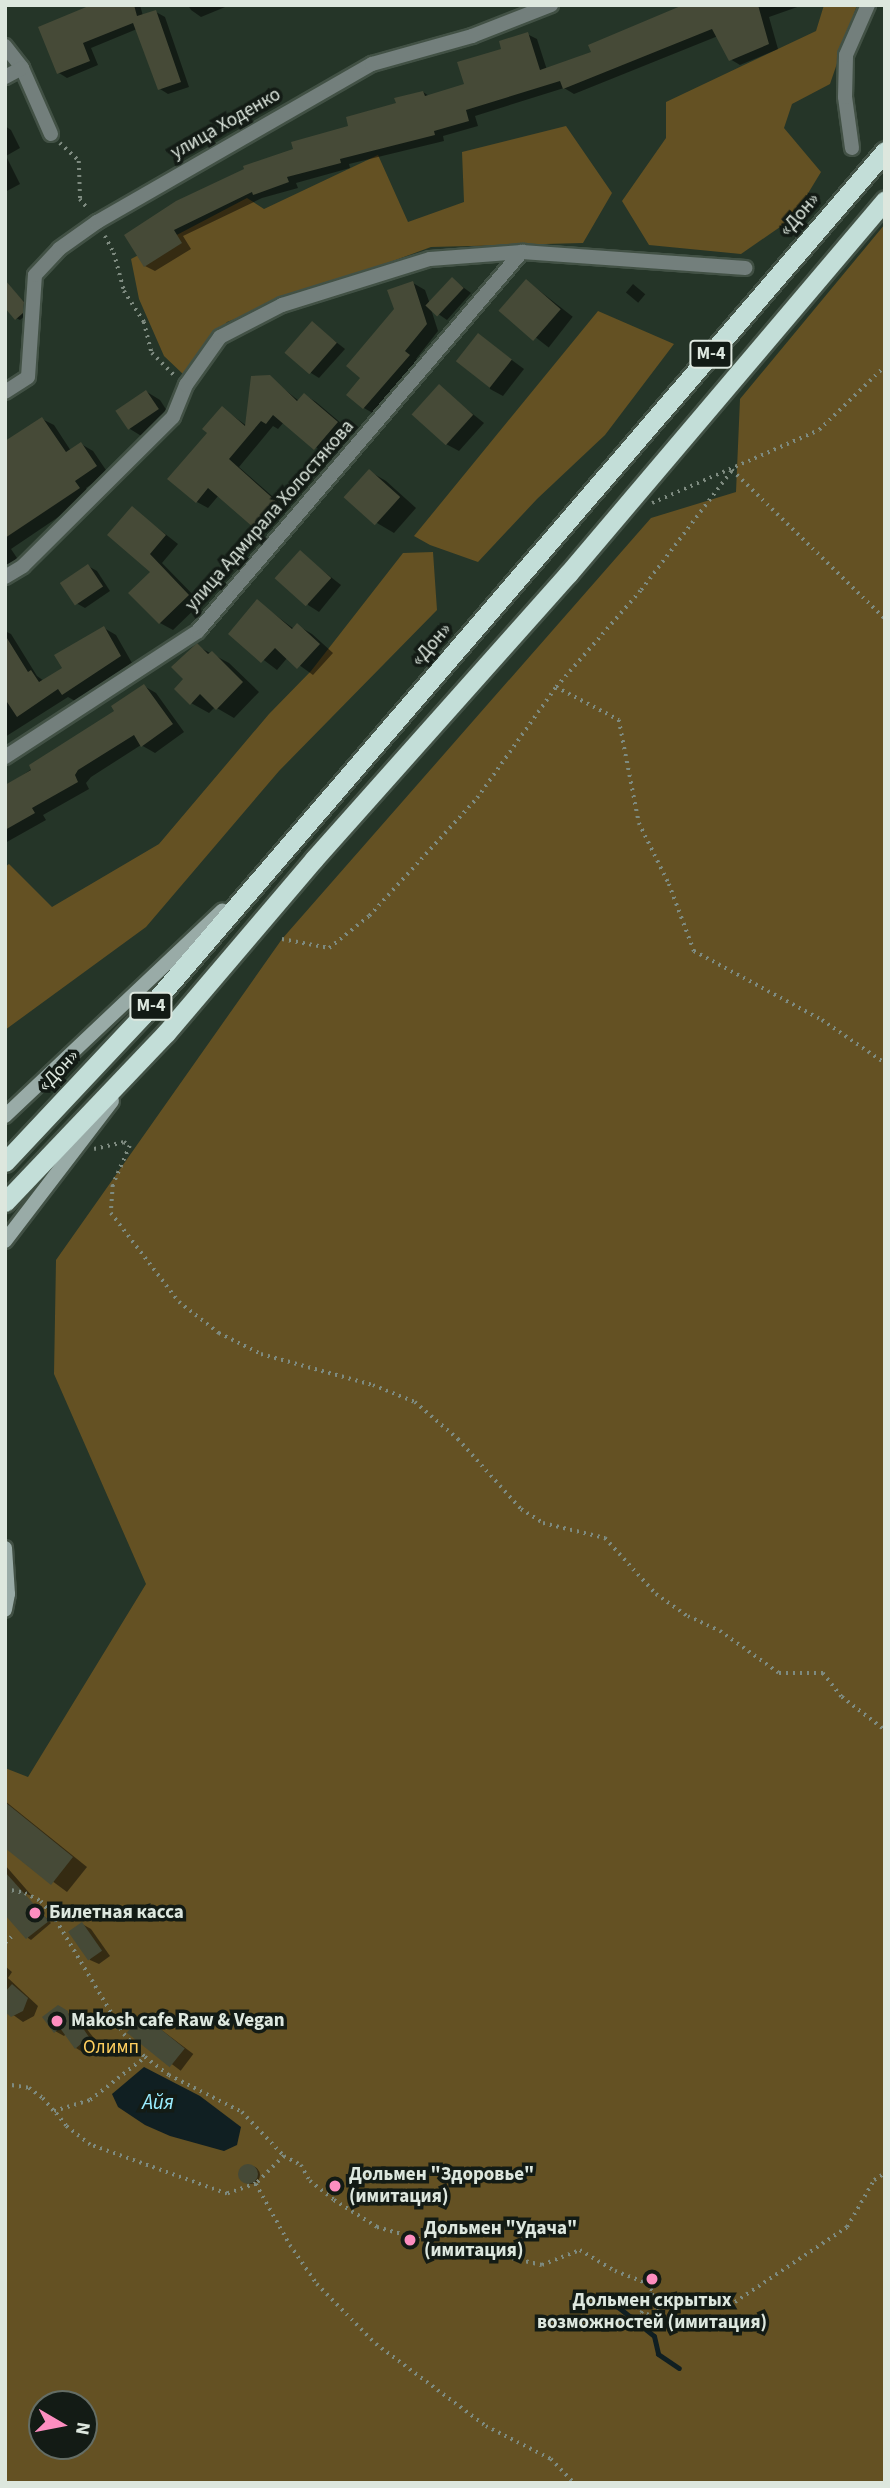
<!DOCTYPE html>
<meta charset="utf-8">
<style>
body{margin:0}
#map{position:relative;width:890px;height:2488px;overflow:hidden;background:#253528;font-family:"Source Sans 3",sans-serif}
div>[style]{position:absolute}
.green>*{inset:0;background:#645123}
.water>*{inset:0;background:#101f22}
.shadow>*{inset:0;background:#0007;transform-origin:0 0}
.round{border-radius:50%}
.stream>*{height:5px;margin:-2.5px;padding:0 2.5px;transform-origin:2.5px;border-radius:2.5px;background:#101f22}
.building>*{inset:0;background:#464a37;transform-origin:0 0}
.path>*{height:3.5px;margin-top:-1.75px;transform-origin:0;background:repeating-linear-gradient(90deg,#7e8b80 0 2px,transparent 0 7px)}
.roads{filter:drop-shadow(2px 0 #425145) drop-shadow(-2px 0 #425145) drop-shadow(0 2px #425145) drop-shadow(0 -2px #425145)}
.minor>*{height:14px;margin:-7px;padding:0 7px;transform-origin:7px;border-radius:7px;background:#737f7c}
.secondary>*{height:14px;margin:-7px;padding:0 7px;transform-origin:7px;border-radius:7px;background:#99aba7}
.trunk>*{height:19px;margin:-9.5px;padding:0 9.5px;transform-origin:9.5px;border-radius:9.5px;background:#c3ded8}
.dots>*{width:19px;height:19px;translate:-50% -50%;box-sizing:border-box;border:4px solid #131b15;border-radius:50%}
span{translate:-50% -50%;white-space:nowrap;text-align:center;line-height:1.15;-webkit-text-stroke:7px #131b15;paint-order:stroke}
.shield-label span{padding:2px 5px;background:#131b15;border:2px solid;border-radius:5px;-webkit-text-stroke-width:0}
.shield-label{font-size:18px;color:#dde7de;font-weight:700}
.street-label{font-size:19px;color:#dde7de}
.poi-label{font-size:19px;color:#dde7de;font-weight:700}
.left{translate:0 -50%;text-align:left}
.park-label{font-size:19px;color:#fecf5e}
.water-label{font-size:21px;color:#99ecfe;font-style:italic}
.frame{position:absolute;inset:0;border:7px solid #dde7de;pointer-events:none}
.north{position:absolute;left:28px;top:2390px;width:70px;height:70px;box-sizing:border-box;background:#131b15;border:2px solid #646d65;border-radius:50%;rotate:100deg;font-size:19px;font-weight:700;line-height:28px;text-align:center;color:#dde7de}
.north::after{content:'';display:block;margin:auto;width:24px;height:32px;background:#fd8ec0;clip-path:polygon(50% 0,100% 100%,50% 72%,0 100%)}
</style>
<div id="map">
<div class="green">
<i style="clip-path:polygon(824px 5px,857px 5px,830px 84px,792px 104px,784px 128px,821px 172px,793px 218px,741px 254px,649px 245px,622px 201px,666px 138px,666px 102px,816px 31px)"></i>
<i style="clip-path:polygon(566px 126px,612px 193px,583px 243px,431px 247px,227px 322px,185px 376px,164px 356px,139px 299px,131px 259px,247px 198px,264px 209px,378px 155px,408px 222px,464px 202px,462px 152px)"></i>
<i style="clip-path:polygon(evenodd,885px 224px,885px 2483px,5px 2483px,5px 1768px,28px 1777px,146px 1584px,54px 1374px,56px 1260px,282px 939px,651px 518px,736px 492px,740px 399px,885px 224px,42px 2404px,84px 2404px,84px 2446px,42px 2446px,42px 2404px)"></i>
<i style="clip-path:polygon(598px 311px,674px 344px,605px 435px,537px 499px,478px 562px,430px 545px,414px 536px)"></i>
<i style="clip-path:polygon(433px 552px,437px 610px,279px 771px,146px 927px,5px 1030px,5px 867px,9px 864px,52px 907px,159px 844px,269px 714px,311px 671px,403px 553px)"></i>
</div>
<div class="water">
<i style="clip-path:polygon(144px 2067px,200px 2096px,241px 2127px,237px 2145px,224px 2151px,170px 2136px,145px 2125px,118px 2107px,112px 2094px)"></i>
</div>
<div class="shadow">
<i style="clip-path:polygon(89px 5px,140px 5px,143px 16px,156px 12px,165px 17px,189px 87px,168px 94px,160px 89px,137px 29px,91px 48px,98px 65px,67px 78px,59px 73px)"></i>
<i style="clip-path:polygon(188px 5px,230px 5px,201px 17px,191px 10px)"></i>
<i style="clip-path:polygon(688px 5px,803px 5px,769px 17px,778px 49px,740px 65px,730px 59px,718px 36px,574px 94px,564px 88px,475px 116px,478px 126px,443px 136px,444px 141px,349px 164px,350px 168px,296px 183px,298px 188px,262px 198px,183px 236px,191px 249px,155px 271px,145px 266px,126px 236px,423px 92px,429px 96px,466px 85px,503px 50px,527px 34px,537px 39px,547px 70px,593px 53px)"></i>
<i style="clip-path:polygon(5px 126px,11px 130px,20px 148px,6px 156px,20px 184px,5px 192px)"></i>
<i style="clip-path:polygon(452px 279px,471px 293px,447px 320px,431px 309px,438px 331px,416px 359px,421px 363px,376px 415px,364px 408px,349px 395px,363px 378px,413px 283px,425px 290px,430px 304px)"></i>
<i style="left:527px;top:281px;width:58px;height:39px;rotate:38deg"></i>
<i style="left:633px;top:284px;width:16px;height:11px;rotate:40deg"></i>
<i style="clip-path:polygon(9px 286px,27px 305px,26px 315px,20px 320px,16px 318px)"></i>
<i style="clip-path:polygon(312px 323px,345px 349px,319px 378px,311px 373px)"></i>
<i style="clip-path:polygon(478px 335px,524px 369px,503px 396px,490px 389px)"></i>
<i style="clip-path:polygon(269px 377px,299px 401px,305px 395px,316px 402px,348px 429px,326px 455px,284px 422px,278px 429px,273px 426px,239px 467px,287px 509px,266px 533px,219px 495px,208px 508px,197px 502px,209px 433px,222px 408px,247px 426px)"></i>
<i style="clip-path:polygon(439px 387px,484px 423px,459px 451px,446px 444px)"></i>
<i style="clip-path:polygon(147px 392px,160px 400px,171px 417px,143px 437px,130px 429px,118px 412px)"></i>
<i style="clip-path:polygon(42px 419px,54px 425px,71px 451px,81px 444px,93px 451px,108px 473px,86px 488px,91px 495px,11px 549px,19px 561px,5px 569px,5px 443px)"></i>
<i style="clip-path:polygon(369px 471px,386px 481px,416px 508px,394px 533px,377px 523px)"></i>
<i style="clip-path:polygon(132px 508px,178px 544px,162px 563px,201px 603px,173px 630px,160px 623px,153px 572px)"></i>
<i style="clip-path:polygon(300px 553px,341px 585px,319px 612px,308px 605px)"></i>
<i style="clip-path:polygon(88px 566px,97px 571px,110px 591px,85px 608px,76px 603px)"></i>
<i style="clip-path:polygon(258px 602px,294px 629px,297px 625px,312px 634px,333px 653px,313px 675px,288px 657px,277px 670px,230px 634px)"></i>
<i style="clip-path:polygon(104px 628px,116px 635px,132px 663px,75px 701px,68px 697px,5px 737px,5px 631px,11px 634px,37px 676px,44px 681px,64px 668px)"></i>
<i style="clip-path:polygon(197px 646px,229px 663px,259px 692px,234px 718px,215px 707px,209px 713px,191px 703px,186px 679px)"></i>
<i style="clip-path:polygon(144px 686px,156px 693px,184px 732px,155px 753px,141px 745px,91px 777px,86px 783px,89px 789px,43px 815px,46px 820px,5px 843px,5px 787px,116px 712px)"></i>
<i style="clip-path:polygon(5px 1801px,87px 1867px,67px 1892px,5px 1846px)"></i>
<i style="clip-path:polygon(5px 1865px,32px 1896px,12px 1889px,5px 1891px)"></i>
<i style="clip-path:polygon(29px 1901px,51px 1923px,31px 1940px,28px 1938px)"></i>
<i style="clip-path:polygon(82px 1924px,91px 1929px,110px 1956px,99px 1964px,90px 1960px)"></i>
<i style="clip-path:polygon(5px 1966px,12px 1972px,8px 1978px,38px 2006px,34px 2016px,23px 2022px,5px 2009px)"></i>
<i style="clip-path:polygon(58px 2007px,76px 2018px,77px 2023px,86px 2028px,97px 2042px,84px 2053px,76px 2048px,66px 2034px,64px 2036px,55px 2031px)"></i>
<i style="left:143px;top:2016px;width:63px;height:21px;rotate:37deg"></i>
<i class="round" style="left:242px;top:2166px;width:18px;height:18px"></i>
</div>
<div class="stream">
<i style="left:614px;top:2296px;width:12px;rotate:70deg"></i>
<i style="left:618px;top:2307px;width:46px;rotate:38.9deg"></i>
<i style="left:654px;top:2336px;width:18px;rotate:77deg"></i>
<i style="left:658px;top:2354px;width:25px;rotate:34deg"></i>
</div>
<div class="building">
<i style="clip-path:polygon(91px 5px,134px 5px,137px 16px,156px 10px,181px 82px,158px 90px,133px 23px,83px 43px,90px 61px,57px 74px,38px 27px)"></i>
<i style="clip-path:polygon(683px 5px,758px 5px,769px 44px,729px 61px,712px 29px,563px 89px,560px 81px,466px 110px,469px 121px,434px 131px,435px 135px,340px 159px,341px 163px,287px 177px,289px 182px,253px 195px,252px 192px,174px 230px,182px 243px,144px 267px,124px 235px,176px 201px,244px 169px,243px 166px,293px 149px,291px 142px,348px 126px,346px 117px,396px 103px,394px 98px,423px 91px,425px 96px,464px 84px,457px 62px,501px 49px,499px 41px,528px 32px,540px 70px,591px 52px,588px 45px)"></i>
<i style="left:452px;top:277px;width:16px;height:39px;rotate:43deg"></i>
<i style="left:526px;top:279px;width:46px;height:42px;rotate:41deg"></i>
<i style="clip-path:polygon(5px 280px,24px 302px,23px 313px,15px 320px,5px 308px)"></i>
<i style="clip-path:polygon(413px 281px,427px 324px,405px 351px,410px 355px,363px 409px,346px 395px,360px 378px,346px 366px,394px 309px,387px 290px)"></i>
<i style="left:312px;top:321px;width:33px;height:42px;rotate:41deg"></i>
<i style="left:478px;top:333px;width:43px;height:36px;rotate:38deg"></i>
<i style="clip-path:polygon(270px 375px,297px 401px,304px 393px,338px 422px,314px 450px,273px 415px,266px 424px,261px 421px,229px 459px,277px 502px,254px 528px,208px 488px,196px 503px,167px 479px,207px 433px,202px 429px,222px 406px,245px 426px,251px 376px)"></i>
<i style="left:439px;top:384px;width:46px;height:41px;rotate:42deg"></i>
<i style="left:146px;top:390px;width:23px;height:37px;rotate:56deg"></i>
<i style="clip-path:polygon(42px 417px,66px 452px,81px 442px,97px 466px,75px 481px,80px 488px,5px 538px,5px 441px)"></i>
<i style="left:369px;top:469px;width:42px;height:38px;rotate:42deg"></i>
<i style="clip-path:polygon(132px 506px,166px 535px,150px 554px,189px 595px,159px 624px,128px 593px,150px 572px,107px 535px)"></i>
<i style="left:300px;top:550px;width:42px;height:38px;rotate:42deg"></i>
<i style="left:88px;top:564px;width:27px;height:34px;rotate:56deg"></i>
<i style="clip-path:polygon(257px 599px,292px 629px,297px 623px,320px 644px,297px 669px,275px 648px,261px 663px,228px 634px)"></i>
<i style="clip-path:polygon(104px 626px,121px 656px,62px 695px,58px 689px,17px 717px,5px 699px,5px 635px,28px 672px,31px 670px,39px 682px,62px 668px,54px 655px)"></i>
<i style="clip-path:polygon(197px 643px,208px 654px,212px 651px,243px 682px,216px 710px,200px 694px,190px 705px,174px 689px,183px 679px,171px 667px)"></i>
<i style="clip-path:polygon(144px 684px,173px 724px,141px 747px,134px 735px,78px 770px,75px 775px,78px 782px,32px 808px,35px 813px,5px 830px,5px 785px,31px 770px,29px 765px,114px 711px,111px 706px)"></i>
<i style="clip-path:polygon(5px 1802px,73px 1857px,51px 1885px,5px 1848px)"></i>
<i style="clip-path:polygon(5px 1872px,49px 1921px,26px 1939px,5px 1915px)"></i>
<i style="left:82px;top:1922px;width:35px;height:17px;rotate:55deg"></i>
<i style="clip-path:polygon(12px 1984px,28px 1998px,23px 2011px,11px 2017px,5px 2012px,5px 1992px)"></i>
<i style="clip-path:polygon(58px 2005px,68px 2011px,71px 2027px,78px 2021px,89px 2037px,75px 2049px,60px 2028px,54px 2033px,42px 2017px)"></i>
<i style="left:142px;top:2014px;width:55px;height:24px;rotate:39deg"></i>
<i class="round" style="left:238px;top:2164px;width:20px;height:20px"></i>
</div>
<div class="path">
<i style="left:60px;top:143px;width:26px;rotate:43deg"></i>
<i style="left:79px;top:161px;width:38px;rotate:88deg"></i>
<i style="left:80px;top:199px;width:13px;rotate:51deg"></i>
<i style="left:105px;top:236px;width:19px;rotate:62deg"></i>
<i style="left:114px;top:253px;width:39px;rotate:75deg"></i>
<i style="left:124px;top:291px;width:37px;rotate:57deg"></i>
<i style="left:144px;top:322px;width:32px;rotate:76deg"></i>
<i style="left:152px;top:353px;width:33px;rotate:45deg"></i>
<i style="left:732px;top:470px;width:214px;rotate:44.2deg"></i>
<i style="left:652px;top:503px;width:182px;rotate:-23.6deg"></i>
<i style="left:819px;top:430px;width:92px;rotate:-44.1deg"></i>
<i style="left:556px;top:687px;width:71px;rotate:27.6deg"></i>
<i style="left:619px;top:720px;width:105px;rotate:79deg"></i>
<i style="left:639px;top:823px;width:68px;rotate:63.8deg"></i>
<i style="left:669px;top:884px;width:72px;rotate:69.5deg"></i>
<i style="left:694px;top:951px;width:145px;rotate:28.3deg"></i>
<i style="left:822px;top:1020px;width:76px;rotate:34.3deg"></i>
<i style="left:282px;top:939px;width:48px;rotate:10.8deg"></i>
<i style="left:329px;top:948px;width:51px;rotate:-38.7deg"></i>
<i style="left:369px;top:916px;width:160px;rotate:-47.5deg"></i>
<i style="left:477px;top:798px;width:136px;rotate:-54.6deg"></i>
<i style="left:556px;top:687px;width:129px;rotate:-48.8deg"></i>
<i style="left:641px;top:590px;width:151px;rotate:-52.8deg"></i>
<i style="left:94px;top:1149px;width:31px;rotate:-13deg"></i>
<i style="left:124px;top:1142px;width:7px;rotate:34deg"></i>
<i style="left:130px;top:1146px;width:43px;rotate:113.6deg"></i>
<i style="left:113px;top:1185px;width:28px;rotate:94deg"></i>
<i style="left:111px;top:1213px;width:112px;rotate:52.6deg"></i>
<i style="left:179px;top:1302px;width:51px;rotate:37.8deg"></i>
<i style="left:219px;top:1333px;width:47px;rotate:26.6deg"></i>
<i style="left:261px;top:1354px;width:116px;rotate:15.5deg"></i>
<i style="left:373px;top:1385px;width:45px;rotate:22deg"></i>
<i style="left:415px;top:1402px;width:57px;rotate:40.7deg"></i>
<i style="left:458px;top:1439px;width:94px;rotate:48deg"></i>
<i style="left:521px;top:1509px;width:26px;rotate:32deg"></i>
<i style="left:543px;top:1523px;width:64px;rotate:13.6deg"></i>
<i style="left:605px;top:1538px;width:76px;rotate:47.7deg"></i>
<i style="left:656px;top:1594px;width:39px;rotate:35deg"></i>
<i style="left:688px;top:1616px;width:35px;rotate:25deg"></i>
<i style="left:720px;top:1631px;width:72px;rotate:35.4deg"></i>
<i style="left:779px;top:1673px;width:44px"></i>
<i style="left:823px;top:1673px;width:31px;rotate:52deg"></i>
<i style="left:842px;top:1697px;width:54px;rotate:37.5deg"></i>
<i style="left:5px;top:1889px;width:20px;rotate:11deg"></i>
<i style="left:25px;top:1893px;width:18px;rotate:27deg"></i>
<i style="left:41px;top:1901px;width:24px;rotate:52deg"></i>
<i style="left:56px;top:1920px;width:133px;rotate:59.2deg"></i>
<i style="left:124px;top:2034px;width:31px;rotate:48deg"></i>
<i style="left:145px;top:2057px;width:30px;rotate:37deg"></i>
<i style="left:169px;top:2075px;width:82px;rotate:26.9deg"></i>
<i style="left:242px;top:2112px;width:61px;rotate:46.3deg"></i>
<i style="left:284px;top:2156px;width:40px;rotate:135deg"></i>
<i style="left:256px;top:2184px;width:31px;rotate:161deg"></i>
<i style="left:227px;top:2194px;width:145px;rotate:-160.3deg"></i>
<i style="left:90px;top:2145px;width:31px;rotate:-142deg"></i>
<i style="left:66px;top:2126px;width:19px;rotate:-129deg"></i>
<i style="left:5px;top:1943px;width:13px;rotate:-45deg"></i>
<i style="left:5px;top:2084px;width:24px;rotate:9deg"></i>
<i style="left:29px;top:2088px;width:17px;rotate:36deg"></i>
<i style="left:43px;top:2098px;width:17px;rotate:50deg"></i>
<i style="left:54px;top:2111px;width:38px;rotate:-17deg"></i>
<i style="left:90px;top:2100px;width:70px;rotate:-38deg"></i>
<i style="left:284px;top:2156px;width:19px;rotate:28deg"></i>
<i style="left:301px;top:2165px;width:18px;rotate:61deg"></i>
<i style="left:310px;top:2181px;width:31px;rotate:38deg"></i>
<i style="left:334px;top:2200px;width:51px;rotate:32.1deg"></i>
<i style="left:377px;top:2227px;width:51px;rotate:15.9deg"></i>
<i style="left:426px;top:2241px;width:16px;rotate:35deg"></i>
<i style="left:439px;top:2250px;width:26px;rotate:-7deg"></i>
<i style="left:465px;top:2247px;width:79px;rotate:13.2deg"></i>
<i style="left:542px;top:2265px;width:41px;rotate:-21.5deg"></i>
<i style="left:580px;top:2250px;width:41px;rotate:31deg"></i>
<i style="left:615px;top:2271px;width:34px;rotate:21deg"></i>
<i style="left:647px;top:2283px;width:22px;rotate:56deg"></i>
<i style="left:659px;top:2301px;width:16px;rotate:104deg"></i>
<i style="left:655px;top:2317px;width:15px;rotate:-164deg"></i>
<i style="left:641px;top:2313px;width:24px;rotate:-60deg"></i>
<i style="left:256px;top:2184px;width:70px;rotate:60.9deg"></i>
<i style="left:290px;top:2245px;width:47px;rotate:55.3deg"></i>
<i style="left:317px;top:2284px;width:84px;rotate:45.5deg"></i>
<i style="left:376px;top:2344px;width:137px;rotate:36.7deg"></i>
<i style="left:486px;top:2426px;width:73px;rotate:26.9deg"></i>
<i style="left:551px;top:2459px;width:33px;rotate:46deg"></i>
<i style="left:657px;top:2296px;width:73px;rotate:7.9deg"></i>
<i style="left:729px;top:2306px;width:142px;rotate:-33.8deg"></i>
<i style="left:847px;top:2227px;width:54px;rotate:-60.1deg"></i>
<i style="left:874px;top:2180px;width:13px;rotate:-32deg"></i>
</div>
<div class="roads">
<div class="minor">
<i style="left:5px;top:46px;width:28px;rotate:52deg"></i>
<i style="left:22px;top:68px;width:72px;rotate:66.3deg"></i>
<i style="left:5px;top:77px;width:19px;rotate:-28deg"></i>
<i style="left:852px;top:148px;width:51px;rotate:-97.8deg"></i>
<i style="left:845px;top:97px;width:42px;rotate:-88.6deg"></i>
<i style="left:846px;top:55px;width:55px;rotate:-66.3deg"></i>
<i style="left:5px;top:392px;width:27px;rotate:-33deg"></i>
<i style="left:28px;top:377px;width:102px;rotate:-86.1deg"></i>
<i style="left:35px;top:275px;width:35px;rotate:-47deg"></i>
<i style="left:59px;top:249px;width:47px;rotate:-35.4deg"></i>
<i style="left:97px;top:222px;width:317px;rotate:-29.9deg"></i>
<i style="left:372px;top:64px;width:104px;rotate:-15.6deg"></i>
<i style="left:472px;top:36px;width:85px;rotate:-21.4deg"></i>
<i style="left:5px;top:577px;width:21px;rotate:-31deg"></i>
<i style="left:23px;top:566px;width:211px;rotate:-44.8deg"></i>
<i style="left:173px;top:417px;width:35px;rotate:-68deg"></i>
<i style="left:186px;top:385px;width:59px;rotate:-54.7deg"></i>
<i style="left:220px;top:337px;width:70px;rotate:-27.3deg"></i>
<i style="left:282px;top:305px;width:155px;rotate:-17.3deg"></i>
<i style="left:430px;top:259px;width:92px;rotate:-4.4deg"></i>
<i style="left:522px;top:252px;width:224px;rotate:4.1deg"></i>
<i style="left:5px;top:757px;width:230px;rotate:-33.1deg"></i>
<i style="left:198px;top:631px;width:499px;rotate:-49.5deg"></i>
</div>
<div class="secondary">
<i style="left:5px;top:1116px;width:299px;rotate:-43.4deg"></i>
<i style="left:5px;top:1241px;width:176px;rotate:-52.6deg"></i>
<i style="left:5px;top:1548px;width:46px;rotate:86.3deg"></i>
<i style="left:8px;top:1594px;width:16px;rotate:101deg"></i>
</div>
<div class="trunk">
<i style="left:5px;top:1162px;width:202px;rotate:-46.8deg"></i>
<i style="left:143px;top:1015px;width:1139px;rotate:-49.34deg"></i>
<i style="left:5px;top:1202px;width:233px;rotate:-46.4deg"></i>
<i style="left:166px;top:1033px;width:228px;rotate:-49.6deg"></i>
<i style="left:314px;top:859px;width:382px;rotate:-48.3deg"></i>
<i style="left:568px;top:574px;width:490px;rotate:-49.7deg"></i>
</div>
</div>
<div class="dots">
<i style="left:35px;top:1913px;background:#fd8ec0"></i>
<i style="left:57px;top:2021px;background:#fd8ec0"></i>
<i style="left:335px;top:2186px;background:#fd8ec0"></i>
<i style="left:410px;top:2240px;background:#fd8ec0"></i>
<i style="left:652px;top:2279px;background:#fd8ec0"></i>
</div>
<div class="shield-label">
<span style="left:711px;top:354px">М-4</span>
<span style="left:151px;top:1006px">М-4</span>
</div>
<div class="street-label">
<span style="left:226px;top:124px;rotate:-30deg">улица Ходенко</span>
<span style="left:800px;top:215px;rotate:-49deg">«Дон»</span>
<span style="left:270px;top:516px;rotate:-49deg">улица Адмирала Холостякова</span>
<span style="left:432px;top:645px;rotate:-49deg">«Дон»</span>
<span style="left:59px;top:1071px;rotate:-47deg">«Дон»</span>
</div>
<div class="poi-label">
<span class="left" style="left:49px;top:1913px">Билетная касса</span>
<span class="left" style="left:71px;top:2021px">Makosh cafe Raw &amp; Vegan</span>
<span class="left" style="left:349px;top:2186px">Дольмен "Здоровье"<br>(имитация)</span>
<span class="left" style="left:424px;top:2240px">Дольмен "Удача"<br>(имитация)</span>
<span style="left:652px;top:2312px">Дольмен скрытых<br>возможностей (имитация)</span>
</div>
<div class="park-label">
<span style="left:111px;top:2048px">Олимп</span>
</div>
<div class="water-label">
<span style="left:158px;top:2102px">Айя</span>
</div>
<div class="frame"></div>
<div class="north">N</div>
</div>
